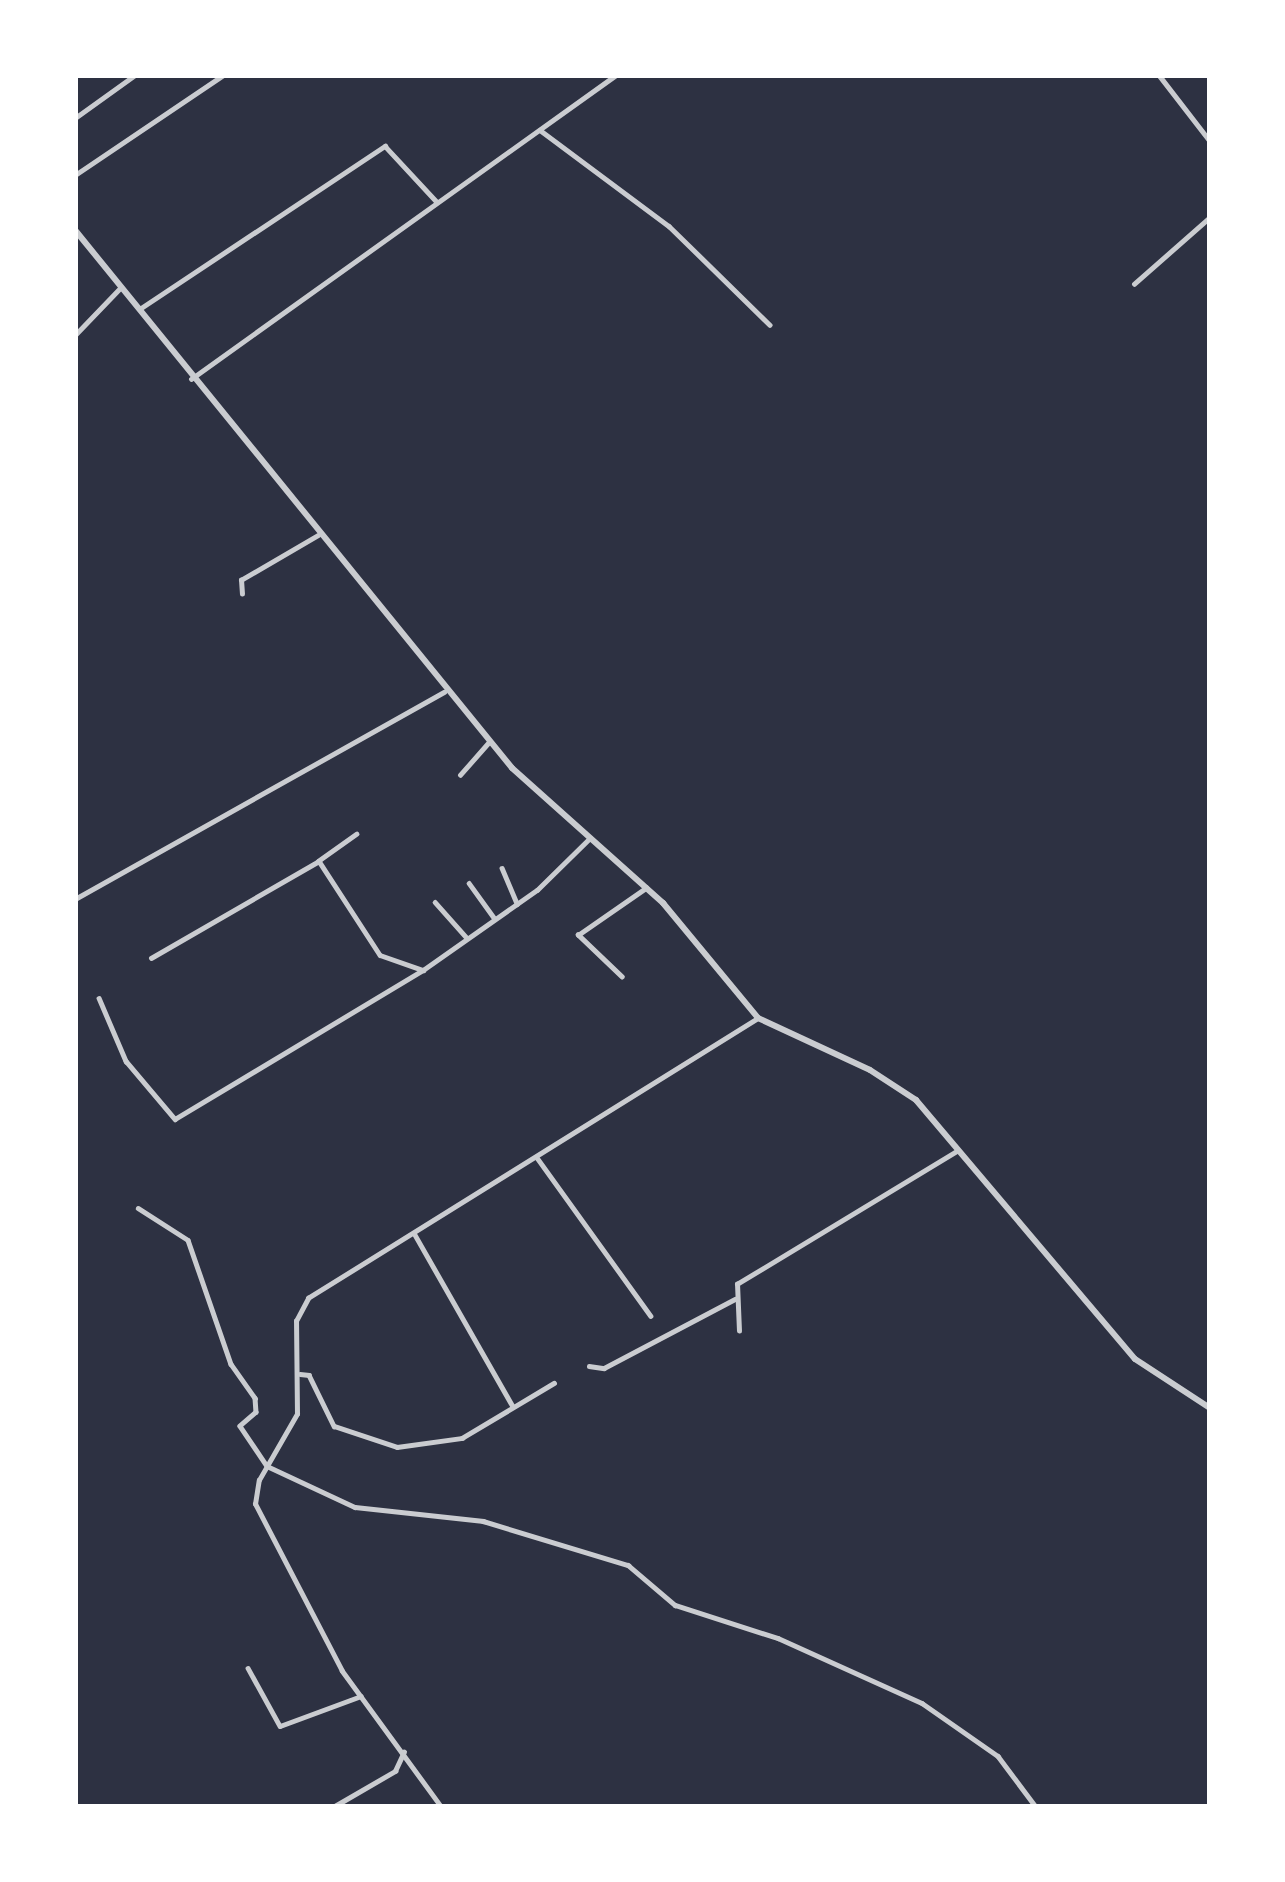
<!DOCTYPE html>
<style>
body{margin:0}
#map{position:relative;width:1285px;height:1882px;overflow:hidden;background:#2d3142;font-family:"Nunito Sans",sans-serif}
div>[style]{position:absolute}
.minor>*{height:4.5px;margin:-2.25px;padding:0 2.25px;transform-origin:2.25px;border-radius:2.25px;background:#caccd0}
.tertiary>*{height:6px;margin:-3px;padding:0 3px;transform-origin:3px;border-radius:3px;background:#caccd0}
span{translate:-50% -50%;white-space:nowrap;text-align:center;line-height:1.15;-webkit-text-stroke:12px #fff;paint-order:stroke}
.frame{position:absolute;inset:0;border:78px solid #fff;pointer-events:none}
</style>
<div id="map">
<div class="minor">
<i style="left:1159px;top:75px;width:83px;rotate:52.3deg"></i>
<i style="left:75px;top:118px;width:74px;rotate:-35.6deg"></i>
<i style="left:540px;top:130px;width:161px;rotate:36.7deg"></i>
<i style="left:669px;top:226px;width:141px;rotate:44.4deg"></i>
<i style="left:75px;top:175px;width:179px;rotate:-34deg"></i>
<i style="left:1134px;top:284px;width:101px;rotate:-41.4deg"></i>
<i style="left:141px;top:308px;width:293px;rotate:-33.6deg"></i>
<i style="left:385px;top:146px;width:76px;rotate:47.1deg"></i>
<i style="left:75px;top:335px;width:65px;rotate:-46.2deg"></i>
<i style="left:191px;top:379px;width:523px;rotate:-35.58deg"></i>
<i style="left:242px;top:594px;width:14px;rotate:-94deg"></i>
<i style="left:241px;top:580px;width:89px;rotate:-30.3deg"></i>
<i style="left:460px;top:775px;width:44px;rotate:-48.7deg"></i>
<i style="left:357px;top:834px;width:47px;rotate:144.6deg"></i>
<i style="left:319px;top:861px;width:112px;rotate:57deg"></i>
<i style="left:380px;top:955px;width:46px;rotate:19.2deg"></i>
<i style="left:423px;top:970px;width:139px;rotate:-35.1deg"></i>
<i style="left:537px;top:890px;width:74px;rotate:-44.5deg"></i>
<i style="left:502px;top:868px;width:39px;rotate:67deg"></i>
<i style="left:469px;top:883px;width:44px;rotate:54.2deg"></i>
<i style="left:75px;top:899px;width:423px;rotate:-29.3deg"></i>
<i style="left:435px;top:902px;width:48px;rotate:48.4deg"></i>
<i style="left:151px;top:958px;width:194px;rotate:-30deg"></i>
<i style="left:622px;top:977px;width:61px;rotate:-136.3deg"></i>
<i style="left:578px;top:935px;width:83px;rotate:-34.7deg"></i>
<i style="left:99px;top:998px;width:69px;rotate:66.8deg"></i>
<i style="left:126px;top:1061px;width:76px;rotate:49.8deg"></i>
<i style="left:175px;top:1119px;width:289px;rotate:-31deg"></i>
<i style="left:538px;top:1159px;width:193px;rotate:54.3deg"></i>
<i style="left:138px;top:1208px;width:59px;rotate:32.6deg"></i>
<i style="left:188px;top:1240px;width:131px;rotate:70.9deg"></i>
<i style="left:231px;top:1364px;width:42px;rotate:54.8deg"></i>
<i style="left:255px;top:1398px;width:14px;rotate:86deg"></i>
<i style="left:256px;top:1412px;width:21px;rotate:139deg"></i>
<i style="left:240px;top:1426px;width:48px;rotate:56deg"></i>
<i style="left:267px;top:1466px;width:97px;rotate:25deg"></i>
<i style="left:355px;top:1507px;width:129px;rotate:6.2deg"></i>
<i style="left:483px;top:1521px;width:152px;rotate:16.9deg"></i>
<i style="left:628px;top:1565px;width:62px;rotate:40.4deg"></i>
<i style="left:675px;top:1605px;width:108px;rotate:17.8deg"></i>
<i style="left:778px;top:1638px;width:158px;rotate:24.3deg"></i>
<i style="left:922px;top:1703px;width:93px;rotate:34.9deg"></i>
<i style="left:998px;top:1756px;width:64px;rotate:53.3deg"></i>
<i style="left:414px;top:1233px;width:198px;rotate:60.3deg"></i>
<i style="left:739px;top:1331px;width:47px;rotate:-92.4deg"></i>
<i style="left:737px;top:1284px;width:258px;rotate:-31.2deg"></i>
<i style="left:589px;top:1366px;width:15px;rotate:8deg"></i>
<i style="left:604px;top:1368px;width:148px;rotate:-27.8deg"></i>
<i style="left:300px;top:1374px;width:9px;rotate:6deg"></i>
<i style="left:309px;top:1375px;width:57px;rotate:63.9deg"></i>
<i style="left:334px;top:1426px;width:66px;rotate:18.4deg"></i>
<i style="left:397px;top:1447px;width:66px;rotate:-7.9deg"></i>
<i style="left:462px;top:1438px;width:107px;rotate:-30.9deg"></i>
<i style="left:248px;top:1668px;width:66px;rotate:61.1deg"></i>
<i style="left:280px;top:1726px;width:86px;rotate:-20.3deg"></i>
<i style="left:333px;top:1807px;width:72px;rotate:-30.1deg"></i>
<i style="left:395px;top:1771px;width:21px;rotate:-65deg"></i>
<i style="left:441px;top:1807px;width:168px;rotate:-126.1deg"></i>
<i style="left:342px;top:1671px;width:188px;rotate:-117.5deg"></i>
<i style="left:255px;top:1504px;width:24px;rotate:-81deg"></i>
<i style="left:259px;top:1480px;width:76px;rotate:-60.1deg"></i>
<i style="left:297px;top:1414px;width:93px;rotate:-90.6deg"></i>
<i style="left:296px;top:1321px;width:26px;rotate:-62deg"></i>
<i style="left:308px;top:1298px;width:530px;rotate:-31.89deg"></i>
</div>
<div class="tertiary">
<i style="left:75px;top:230px;width:693px;rotate:50.91deg"></i>
<i style="left:512px;top:768px;width:203px;rotate:41.8deg"></i>
<i style="left:663px;top:903px;width:149px;rotate:50.4deg"></i>
<i style="left:758px;top:1018px;width:123px;rotate:24.9deg"></i>
<i style="left:870px;top:1070px;width:55px;rotate:33.1deg"></i>
<i style="left:916px;top:1100px;width:339px;rotate:49.8deg"></i>
<i style="left:1135px;top:1359px;width:90px;rotate:33.2deg"></i>
</div>
<div class="frame"></div>
</div>
